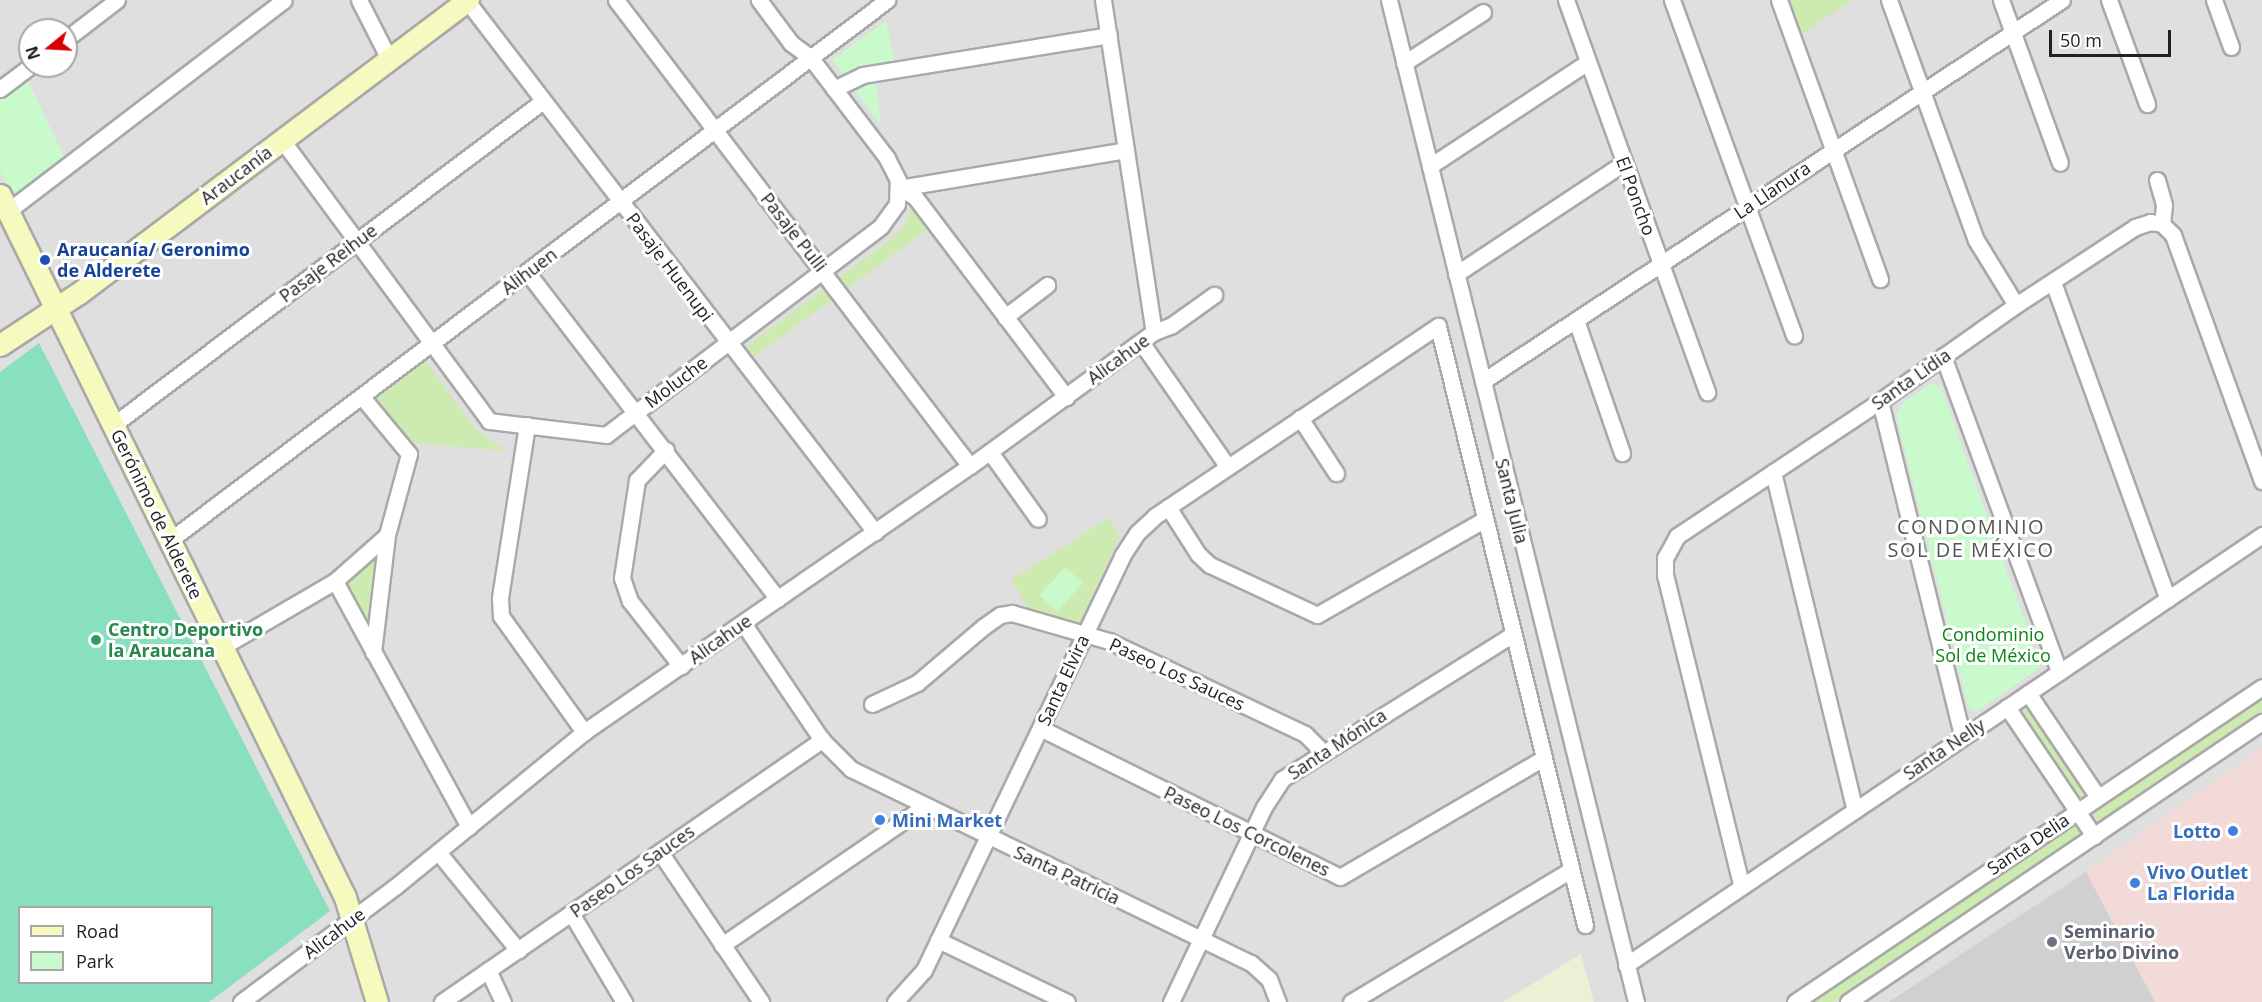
<!DOCTYPE html>
<meta charset="utf-8">
<style>
body{margin:0}
#map{position:relative;width:2262px;height:1002px;overflow:hidden;background:#f2efe9;font-family:"Open Sans",sans-serif}
div>[style]{position:absolute}
.residential>*{inset:0;background:#e0dfdf}
.commercial>*{inset:0;background:#f2dad9}
.religious>*{inset:0;background:#d0d0d0}
.farmland>*{inset:0;background:#eef0d5}
.grass>*{inset:0;background:#cdebb0}
.park>*{inset:0;background:#c8facc;transform-origin:0 0}
.pitch>*{inset:0;background:#88e0be}
.roads{filter:drop-shadow(2px 0 #a9a9a9) drop-shadow(-2px 0 #a9a9a9) drop-shadow(0 2px #a9a9a9) drop-shadow(0 -2px #a9a9a9)}
.street>*{height:15px;margin:-7.5px;padding:0 7.5px;transform-origin:7.5px;border-radius:7.5px;background:#fff}
.secondary>*{height:21px;margin:-10.5px;padding:0 10.5px;transform-origin:10.5px;border-radius:10.5px;background:#f7fabf}
.dots>*{width:16px;height:16px;translate:-50% -50%;box-sizing:border-box;border:3px solid #fff;border-radius:50%}
span{translate:-50% -50%;white-space:nowrap;text-align:center;line-height:1.15;-webkit-text-stroke:6px #fff;paint-order:stroke}
.street-label{font-size:18px;color:#222}
.transit-label{font-size:18px;color:#164399;font-weight:700}
.left{translate:0 -50%;text-align:left}
.leisure-label{font-size:18px;color:#27864d;font-weight:700}
.park-label{font-size:18px;color:#0c8416}
.shop-label{font-size:18px;color:#366cbe;font-weight:700}
.right{translate:-100% -50%;text-align:right}
.worship-label{font-size:18px;color:#5b616d;font-weight:700}
.neighbourhood-label{font-size:20px;color:#555;letter-spacing:1.5px}
.legend{position:absolute;left:18px;top:906px;width:195px;height:78px;box-sizing:border-box;background:#fff;border:2px solid #a7a7a7;margin:0;padding:8px 10px;list-style:none;font-size:18px;color:#222}
.legend li{display:flex;align-items:center;gap:12px;height:30px}
.legend b{width:30px;border:2px solid #a7a7a7}
.north{position:absolute;left:18px;top:18px;width:60px;height:60px;box-sizing:border-box;background:#fff;border:2px solid #a7a7a7;border-radius:50%;rotate:252deg;font-size:16px;font-weight:700;line-height:24px;text-align:center;color:#222}
.north::after{content:'';display:block;margin:auto;width:21px;height:27px;background:#d40000;clip-path:polygon(50% 0,100% 100%,50% 72%,0 100%)}
.scale{position:absolute;left:2049px;top:30px;width:122px;height:27px;box-sizing:border-box;border:3px solid #222;border-top:0;padding-left:8px;font-size:18px;line-height:21px;white-space:nowrap;color:#222;-webkit-text-stroke:4px #fff;paint-order:stroke}
</style>
<div id="map">
<div class="residential">
<i style="clip-path:polygon(evenodd,0 0,2262px 0,2262px 1002px,0 1002px,0 0,30px 30px,66px 30px,66px 66px,30px 66px,30px 30px,0 0,20px 908px,212px 908px,212px 982px,20px 982px,20px 908px)"></i>
</div>
<div class="commercial">
<i style="clip-path:polygon(2262px 747px,2262px 1002px,2154px 1002px,2086px 872px)"></i>
</div>
<div class="religious">
<i style="clip-path:polygon(2086px 872px,2155px 1002px,1889px 1002px)"></i>
</div>
<div class="farmland">
<i style="clip-path:polygon(1581px 954px,1594px 1002px,1503px 1002px)"></i>
</div>
<div class="grass">
<i style="clip-path:polygon(1784px 0,1852px 0,1797px 38px)"></i>
<i style="clip-path:polygon(913px 204px,930px 228px,754px 357px,746px 347px,895px 236px,904px 225px)"></i>
<i style="clip-path:polygon(425px 361px,476px 429px,506px 451px,406px 442px,374px 400px)"></i>
<i style="clip-path:polygon(1109px 518px,1120px 535px,1079px 624px,1029px 609px,1011px 580px)"></i>
<i style="clip-path:polygon(379px 552px,370px 628px,346px 582px)"></i>
<i style="clip-path:polygon(2262px 699px,2262px 714px,2105px 819px,2093px 819px,2094px 810px)"></i>
<i style="clip-path:polygon(2026px 709px,2034px 714px,2082px 789px,2083px 798px,2077px 797px,2023px 718px,2022px 711px)"></i>
<i style="clip-path:polygon(2077px 823px,2081px 829px,2074px 841px,1834px 1002px,1810px 1002px)"></i>
</div>
<div class="park">
<i style="clip-path:polygon(886px 21px,894px 62px,874px 68px,881px 125px,832px 60px)"></i>
<i style="clip-path:polygon(27px 79px,67px 162px,15px 202px,0 171px,0 100px)"></i>
<i style="clip-path:polygon(1932px 383px,1941px 387px,2041px 667px,1977px 711px,1969px 708px,1967px 702px,1896px 415px,1904px 402px)"></i>
<i style="left:1065px;top:567px;width:24px;height:38px;rotate:42deg"></i>
</div>
<div class="pitch">
<i style="clip-path:polygon(evenodd,39px 343px,330px 911px,209px 1002px,0 1002px,0 372px,39px 343px,20px 908px,212px 908px,212px 982px,20px 982px,20px 908px)"></i>
</div>
<div class="roads">
<div class="street">
<i style="left:359px;top:0;width:66px;rotate:63deg"></i>
<i style="left:616px;top:0;width:585px;rotate:52.78deg"></i>
<i style="left:1103px;top:0;width:336px;rotate:81.3deg"></i>
<i style="left:1389px;top:0;width:1032px;rotate:76.15deg"></i>
<i style="left:1566px;top:0;width:417px;rotate:70.2deg"></i>
<i style="left:1672px;top:0;width:357px;rotate:70deg"></i>
<i style="left:1779px;top:0;width:297px;rotate:70.1deg"></i>
<i style="left:1889px;top:0;width:255px;rotate:70.1deg"></i>
<i style="left:1976px;top:240px;width:76px;rotate:58.4deg"></i>
<i style="left:2001px;top:0;width:173px;rotate:70.1deg"></i>
<i style="left:2109px;top:0;width:111px;rotate:69.9deg"></i>
<i style="left:2214px;top:0;width:50px;rotate:70.1deg"></i>
<i style="left:467px;top:1px;width:670px;rotate:52.46deg"></i>
<i style="left:66px;top:39px;width:64px;rotate:-37.4deg"></i>
<i style="left:1404px;top:63px;width:94px;rotate:-32.8deg"></i>
<i style="left:0;top:89px;width:38px;rotate:-37deg"></i>
<i style="left:834px;top:89px;width:32px;rotate:-26deg"></i>
<i style="left:863px;top:75px;width:249px;rotate:-9.2deg"></i>
<i style="left:282px;top:140px;width:349px;rotate:53.6deg"></i>
<i style="left:489px;top:421px;width:118px;rotate:6.8deg"></i>
<i style="left:606px;top:435px;width:345px;rotate:-37.2deg"></i>
<i style="left:881px;top:226px;width:27px;rotate:-54deg"></i>
<i style="left:897px;top:204px;width:24px;rotate:-88deg"></i>
<i style="left:898px;top:180px;width:25px;rotate:-117deg"></i>
<i style="left:887px;top:158px;width:127px;rotate:-127.3deg"></i>
<i style="left:810px;top:57px;width:24px;rotate:-144deg"></i>
<i style="left:791px;top:43px;width:54px;rotate:-126.7deg"></i>
<i style="left:1430px;top:166px;width:189px;rotate:-33.4deg"></i>
<i style="left:2157px;top:180px;width:26px;rotate:74deg"></i>
<i style="left:2164px;top:205px;width:19px;rotate:96deg"></i>
<i style="left:899px;top:188px;width:18px;rotate:29deg"></i>
<i style="left:915px;top:197px;width:251px;rotate:52.9deg"></i>
<i style="left:899px;top:188px;width:230px;rotate:-9.5deg"></i>
<i style="left:8px;top:211px;width:347px;rotate:-37.4deg"></i>
<i style="left:527px;top:272px;width:412px;rotate:52.5deg"></i>
<i style="left:1456px;top:274px;width:201px;rotate:-33.5deg"></i>
<i style="left:2053px;top:282px;width:337px;rotate:70.1deg"></i>
<i style="left:1005px;top:317px;width:53px;rotate:-37.3deg"></i>
<i style="left:1576px;top:320px;width:141px;rotate:70.9deg"></i>
<i style="left:1141px;top:342px;width:152px;rotate:55.2deg"></i>
<i style="left:1943px;top:356px;width:337px;rotate:69.8deg"></i>
<i style="left:1483px;top:381px;width:693px;rotate:-33.35deg"></i>
<i style="left:362px;top:397px;width:74px;rotate:50.5deg"></i>
<i style="left:409px;top:454px;width:84px;rotate:105.2deg"></i>
<i style="left:387px;top:535px;width:118px;rotate:96.8deg"></i>
<i style="left:1880px;top:401px;width:345px;rotate:76.2deg"></i>
<i style="left:1300px;top:418px;width:66px;rotate:56.8deg"></i>
<i style="left:113px;top:425px;width:538px;rotate:-37deg"></i>
<i style="left:527px;top:425px;width:175px;rotate:98.9deg"></i>
<i style="left:500px;top:598px;width:18px;rotate:87deg"></i>
<i style="left:501px;top:616px;width:143px;rotate:54.4deg"></i>
<i style="left:666px;top:450px;width:42px;rotate:134deg"></i>
<i style="left:637px;top:480px;width:99px;rotate:98.7deg"></i>
<i style="left:622px;top:578px;width:24px;rotate:71deg"></i>
<i style="left:630px;top:601px;width:83px;rotate:51.9deg"></i>
<i style="left:990px;top:452px;width:82px;rotate:54.4deg"></i>
<i style="left:1773px;top:472px;width:348px;rotate:76.4deg"></i>
<i style="left:1168px;top:507px;width:56px;rotate:57.4deg"></i>
<i style="left:1198px;top:554px;width:16px;rotate:43deg"></i>
<i style="left:1210px;top:565px;width:118px;rotate:25deg"></i>
<i style="left:1317px;top:615px;width:193px;rotate:-29.7deg"></i>
<i style="left:170px;top:540px;width:898px;rotate:-36.98deg"></i>
<i style="left:335px;top:581px;width:280px;rotate:61.4deg"></i>
<i style="left:743px;top:623px;width:141px;rotate:56deg"></i>
<i style="left:822px;top:740px;width:41px;rotate:45deg"></i>
<i style="left:851px;top:769px;width:445px;rotate:25.9deg"></i>
<i style="left:1251px;top:963px;width:24px;rotate:42deg"></i>
<i style="left:1269px;top:979px;width:25px;rotate:69deg"></i>
<i style="left:222px;top:647px;width:131px;rotate:-30.3deg"></i>
<i style="left:335px;top:581px;width:69px;rotate:-41.5deg"></i>
<i style="left:2028px;top:693px;width:125px;rotate:56.1deg"></i>
<i style="left:872px;top:704px;width:50px;rotate:-25deg"></i>
<i style="left:917px;top:683px;width:87px;rotate:-40.3deg"></i>
<i style="left:983px;top:627px;width:21px;rotate:-35deg"></i>
<i style="left:1000px;top:615px;width:12px;rotate:-9deg"></i>
<i style="left:1012px;top:613px;width:101px;rotate:16.1deg"></i>
<i style="left:1109px;top:641px;width:217px;rotate:25.4deg"></i>
<i style="left:1305px;top:734px;width:24px;rotate:45deg"></i>
<i style="left:2007px;top:707px;width:156px;rotate:56deg"></i>
<i style="left:1040px;top:728px;width:335px;rotate:26.4deg"></i>
<i style="left:1340px;top:877px;width:236px;rotate:-30.3deg"></i>
<i style="left:438px;top:852px;width:127px;rotate:50.8deg"></i>
<i style="left:660px;top:852px;width:181px;rotate:56deg"></i>
<i style="left:1741px;top:884px;width:318px;rotate:-103.8deg"></i>
<i style="left:1665px;top:575px;width:17px;rotate:-90deg"></i>
<i style="left:1665px;top:558px;width:25px;rotate:-61deg"></i>
<i style="left:1677px;top:536px;width:244px;rotate:-33.6deg"></i>
<i style="left:1880px;top:401px;width:166px;rotate:-35.2deg"></i>
<i style="left:2016px;top:305px;width:142px;rotate:-33.2deg"></i>
<i style="left:2135px;top:227px;width:16px;rotate:-18deg"></i>
<i style="left:2150px;top:222px;width:12px;rotate:9deg"></i>
<i style="left:2162px;top:224px;width:16px;rotate:45deg"></i>
<i style="left:2173px;top:235px;width:262px;rotate:70.1deg"></i>
<i style="left:571px;top:913px;width:104px;rotate:59.2deg"></i>
<i style="left:938px;top:940px;width:143px;rotate:25.7deg"></i>
<i style="left:722px;top:945px;width:246px;rotate:-34.4deg"></i>
<i style="left:1626px;top:965px;width:768px;rotate:-34.06deg"></i>
<i style="left:488px;top:970px;width:35px;rotate:65deg"></i>
<i style="left:241px;top:1002px;width:194px;rotate:-36.8deg"></i>
<i style="left:396px;top:886px;width:243px;rotate:-39.3deg"></i>
<i style="left:584px;top:732px;width:469px;rotate:-34.6deg"></i>
<i style="left:970px;top:466px;width:228px;rotate:-36.1deg"></i>
<i style="left:1154px;top:332px;width:19px;rotate:-21deg"></i>
<i style="left:1172px;top:325px;width:52px;rotate:-35.5deg"></i>
<i style="left:442px;top:1002px;width:462px;rotate:-34.6deg"></i>
<i style="left:895px;top:1002px;width:43px;rotate:-47.8deg"></i>
<i style="left:924px;top:970px;width:459px;rotate:-64.4deg"></i>
<i style="left:1122px;top:556px;width:27px;rotate:-57deg"></i>
<i style="left:1137px;top:533px;width:25px;rotate:-43deg"></i>
<i style="left:1155px;top:516px;width:341px;rotate:-33.9deg"></i>
<i style="left:1438px;top:326px;width:617px;rotate:76.21deg"></i>
<i style="left:1171px;top:1002px;width:216px;rotate:-64.5deg"></i>
<i style="left:1264px;top:807px;width:33px;rotate:-57deg"></i>
<i style="left:1282px;top:779px;width:271px;rotate:-32.1deg"></i>
<i style="left:1351px;top:1002px;width:257px;rotate:-31deg"></i>
<i style="left:1795px;top:1002px;width:563px;rotate:-34deg"></i>
<i style="left:1848px;top:1002px;width:500px;rotate:-34.1deg"></i>
</div>
<div class="secondary">
<i style="left:0;top:195px;width:782px;rotate:63.83deg"></i>
<i style="left:345px;top:897px;width:110px;rotate:73.1deg"></i>
<i style="left:0;top:345px;width:95px;rotate:-33.4deg"></i>
<i style="left:79px;top:293px;width:487px;rotate:-37deg"></i>
</div>
</div>
<div class="dots">
<i style="left:45px;top:260px;background:#1a4fb4"></i>
<i style="left:96px;top:640px;background:#2e9e5b"></i>
<i style="left:880px;top:820px;background:#3f7fe0"></i>
<i style="left:2233px;top:831px;background:#3f7fe0"></i>
<i style="left:2135px;top:883px;background:#3f7fe0"></i>
<i style="left:2052px;top:942px;background:#6b7280"></i>
</div>
<div class="street-label">
<span style="left:236px;top:175px;rotate:-37deg">Araucanía</span>
<span style="left:1772px;top:190px;rotate:-34deg">La Llanura</span>
<span style="left:1636px;top:196px;rotate:70deg">El Poncho</span>
<span style="left:794px;top:232px;rotate:52deg">Pasaje Pulli</span>
<span style="left:328px;top:263px;rotate:-37deg">Pasaje Reihue</span>
<span style="left:670px;top:267px;rotate:53deg">Pasaje Huenupi</span>
<span style="left:529px;top:271px;rotate:-37deg">Alihuen</span>
<span style="left:1118px;top:359px;rotate:-36deg">Alicahue</span>
<span style="left:1911px;top:379px;rotate:-35deg">Santa Lidia</span>
<span style="left:676px;top:382px;rotate:-37deg">Moluche</span>
<span style="left:1512px;top:501px;rotate:76deg">Santa Julia</span>
<span style="left:157px;top:514px;rotate:64deg">Gerónimo de Alderete</span>
<span style="left:720px;top:639px;rotate:-35deg">Alicahue</span>
<span style="left:1177px;top:674px;rotate:25deg">Paseo Los Sauces</span>
<span style="left:1063px;top:680px;rotate:-65deg">Santa Elvira</span>
<span style="left:1337px;top:744px;rotate:-33deg">Santa Mónica</span>
<span style="left:1944px;top:749px;rotate:-34deg">Santa Nelly</span>
<span style="left:1247px;top:831px;rotate:26deg">Paseo Los Corcolenes</span>
<span style="left:2028px;top:844px;rotate:-34deg">Santa Delia</span>
<span style="left:632px;top:871px;rotate:-35deg">Paseo Los Sauces</span>
<span style="left:1067px;top:875px;rotate:25deg">Santa Patricia</span>
<span style="left:334px;top:933px;rotate:-37deg">Alicahue</span>
</div>
<div class="transit-label">
<span class="left" style="left:57px;top:260px">Araucanía/ Geronimo<br>de Alderete</span>
</div>
<div class="leisure-label">
<span class="left" style="left:108px;top:640px">Centro Deportivo<br>la Araucana</span>
</div>
<div class="park-label">
<span style="left:1993px;top:645px">Condominio<br>Sol de México</span>
</div>
<div class="shop-label">
<span class="left" style="left:892px;top:820px">Mini Market</span>
<span class="right" style="left:2221px;top:831px">Lotto</span>
<span class="left" style="left:2147px;top:883px">Vivo Outlet<br>La Florida</span>
</div>
<div class="worship-label">
<span class="left" style="left:2064px;top:942px">Seminario<br>Verbo Divino</span>
</div>
<div class="neighbourhood-label">
<span style="left:1971px;top:538px">CONDOMINIO<br>SOL DE MÉXICO</span>
</div>
<ul class="legend">
<li><b style="height:8px;background:#f7fabf"></b>Road</li>
<li><b style="height:16px;background:#c8facc"></b>Park</li>
</ul>
<div class="north">N</div>
<div class="scale">50 m</div>
</div>
